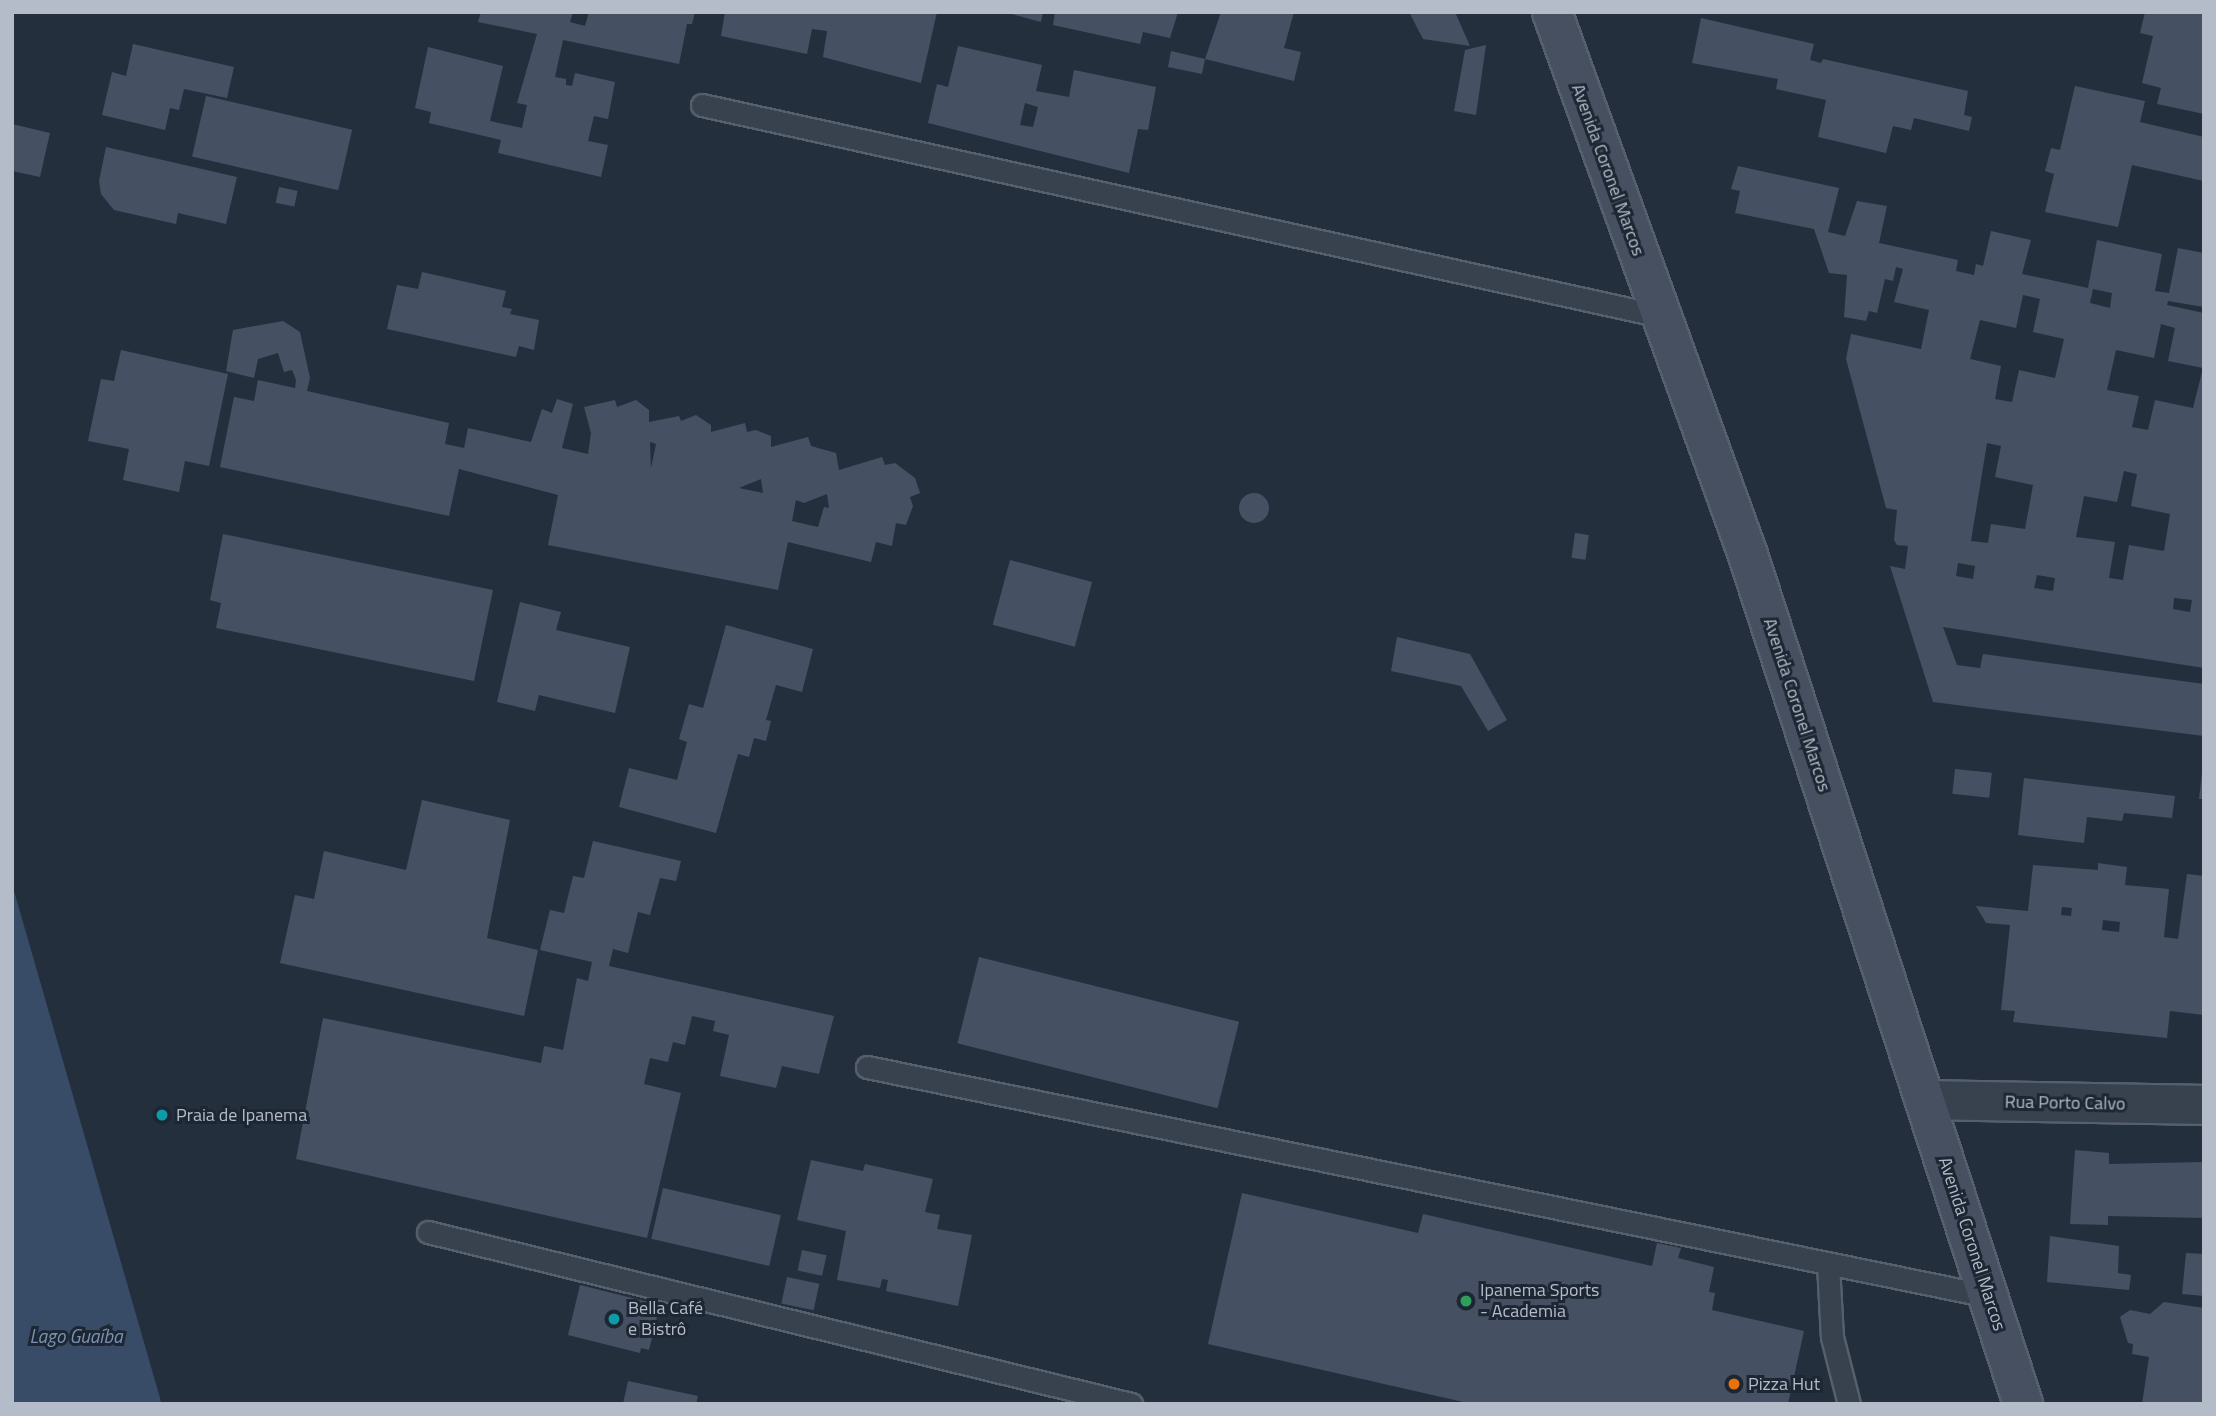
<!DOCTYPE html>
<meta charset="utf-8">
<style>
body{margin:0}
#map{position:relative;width:2216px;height:1416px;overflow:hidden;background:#242f3e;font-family:"Titillium Web",sans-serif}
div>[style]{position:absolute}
.water>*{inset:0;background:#394c67}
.building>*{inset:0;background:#455162;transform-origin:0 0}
.round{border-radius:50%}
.roads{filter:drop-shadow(2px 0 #565f6c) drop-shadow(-2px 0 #565f6c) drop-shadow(0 2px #565f6c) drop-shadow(0 -2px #565f6c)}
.service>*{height:21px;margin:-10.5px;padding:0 10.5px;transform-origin:10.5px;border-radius:10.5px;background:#38414e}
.minor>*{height:38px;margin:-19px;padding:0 19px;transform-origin:19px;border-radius:19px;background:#38414e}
.secondary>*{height:38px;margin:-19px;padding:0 19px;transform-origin:19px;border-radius:19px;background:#465061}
.dots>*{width:19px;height:19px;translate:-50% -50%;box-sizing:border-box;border:4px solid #1d2633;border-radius:50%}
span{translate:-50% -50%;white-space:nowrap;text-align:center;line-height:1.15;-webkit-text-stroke:6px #1d2633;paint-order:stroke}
.street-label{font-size:18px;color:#b4bcc9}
.poi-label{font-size:18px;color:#b4bcc9}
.left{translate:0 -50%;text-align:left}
.water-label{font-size:19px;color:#7c92b1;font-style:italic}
.frame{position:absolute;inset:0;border:14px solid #b4bcc9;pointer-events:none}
</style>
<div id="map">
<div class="water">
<i style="clip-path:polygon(12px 884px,160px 1398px,161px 1404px,12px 1404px)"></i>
</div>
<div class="building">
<i style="clip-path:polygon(481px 12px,573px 12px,570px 22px,585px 26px,589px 12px,695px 12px,692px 24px,687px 24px,679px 64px,563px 40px,555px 77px,566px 79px,566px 85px,572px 86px,575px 73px,615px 82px,608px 119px,594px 116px,588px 141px,608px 145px,601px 177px,498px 153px,501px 140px,429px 123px,431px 112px,415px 108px,428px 47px,503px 66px,490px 121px,522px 128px,527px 105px,517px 103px,537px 34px,478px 22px)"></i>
<i style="clip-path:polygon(725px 12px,831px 13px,937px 12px,921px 83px,823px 57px,827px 31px,812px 29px,807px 54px,721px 36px)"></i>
<i style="clip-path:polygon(1004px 12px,1043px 12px,1041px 22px)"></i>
<i style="clip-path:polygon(1055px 12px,1178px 12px,1170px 38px,1143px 32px,1140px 44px,1053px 25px)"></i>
<i style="clip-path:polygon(1221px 12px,1294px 12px,1284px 48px,1301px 52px,1294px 81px,1205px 59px,1202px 74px,1168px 67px,1171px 51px,1205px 59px)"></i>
<i style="clip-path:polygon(1409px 12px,1455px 12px,1470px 46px,1423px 39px)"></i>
<i style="clip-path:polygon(2145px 12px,2204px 12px,2204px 114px,2157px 104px,2161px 88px,2142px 83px,2153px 36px,2140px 33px)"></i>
<i style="clip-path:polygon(1701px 18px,1814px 44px,1810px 60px,1821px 63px,1823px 59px,1968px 91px,1964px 115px,1972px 117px,1969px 131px,1914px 118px,1911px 130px,1893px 126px,1886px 153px,1818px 137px,1826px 100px,1776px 89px,1778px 79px,1692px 63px)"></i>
<i style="clip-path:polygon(133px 44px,234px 67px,227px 98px,184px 89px,179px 110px,170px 108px,165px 130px,102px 115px,112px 72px,126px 76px)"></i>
<i style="clip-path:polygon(1486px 45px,1476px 115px,1454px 111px,1465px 50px)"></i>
<i style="clip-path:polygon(evenodd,958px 46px,1042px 65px,1036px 91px,1069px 97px,1074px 70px,1156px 87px,1148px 130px,1138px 129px,1129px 173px,928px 123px,937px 84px,948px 87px,958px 46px,1025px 103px,1038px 107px,1033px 127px,1020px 125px,1025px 103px)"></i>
<i style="clip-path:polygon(2075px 86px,2145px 101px,2140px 122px,2204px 137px,2204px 181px,2132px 165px,2118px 227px,2045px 212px,2054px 174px,2045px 171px,2051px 148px,2060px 150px)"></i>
<i style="left:206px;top:96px;width:150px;height:62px;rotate:13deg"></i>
<i style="clip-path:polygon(12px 124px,50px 133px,40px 177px,12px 171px)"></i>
<i style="clip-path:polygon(106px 147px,237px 177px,226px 224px,178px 213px,176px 224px,114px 210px,101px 194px,99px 181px)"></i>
<i style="clip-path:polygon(evenodd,1738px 166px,1839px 188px,1828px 232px,1845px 236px,1857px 201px,1887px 206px,1879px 243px,1958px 260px,1956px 271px,1974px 275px,1976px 264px,1983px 266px,1991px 231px,2031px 240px,2022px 274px,2088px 288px,2097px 240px,2162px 254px,2155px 291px,2169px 293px,2178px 248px,2204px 253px,2204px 307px,2168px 301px,2167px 305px,2204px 313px,2204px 668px,1943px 627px,1957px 665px,1980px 668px,1983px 654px,2204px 684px,2204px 736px,1933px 702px,1890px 566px,1905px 569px,1908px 546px,1897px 545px,1894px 540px,1897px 510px,1886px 508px,1846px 359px,1851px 334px,1921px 349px,1929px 310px,1894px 302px,1903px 269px,1896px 267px,1893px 281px,1885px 279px,1877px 313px,1869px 311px,1866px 321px,1844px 317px,1847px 275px,1829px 273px,1814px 229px,1735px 213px,1740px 191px,1731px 189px,1738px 166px,2093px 289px,2112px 293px,2110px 308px,2090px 303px,2093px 289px,1738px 166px,2023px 295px,2040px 299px,2033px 332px,2064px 339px,2055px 378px,2019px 370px,2012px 402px,1995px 399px,2001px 366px,1970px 359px,1980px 320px,2016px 328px,2023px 295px,1738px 166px,2161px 324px,2175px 328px,2168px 361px,2203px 368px,2193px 408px,2155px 400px,2148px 430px,2132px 427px,2139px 396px,2107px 390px,2116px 350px,2154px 358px,2161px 324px,1738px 166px,1987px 443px,2001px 446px,1995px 477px,2033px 485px,2025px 529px,1991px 524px,1988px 543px,1971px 541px,1987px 443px,1738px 166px,2124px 471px,2137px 474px,2131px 506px,2170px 514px,2164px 551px,2129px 545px,2123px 580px,2109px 578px,2115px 542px,2076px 537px,2084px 496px,2117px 502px,2124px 471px,1738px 166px,1958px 563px,1975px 566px,1973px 579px,1956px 576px,1958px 563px,1738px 166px,2037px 575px,2055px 578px,2053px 591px,2034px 588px,2037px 575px,1738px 166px,2174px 598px,2192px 600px,2190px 612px,2173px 609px,2174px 598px)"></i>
<i style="left:279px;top:187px;width:19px;height:16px;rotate:12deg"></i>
<i style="clip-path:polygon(422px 272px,506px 291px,502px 307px,512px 309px,510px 314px,539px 320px,534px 350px,519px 346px,516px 357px,387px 329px,397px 285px,418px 289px)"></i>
<i style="clip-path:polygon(evenodd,283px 321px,300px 332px,310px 378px,307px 391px,449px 423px,445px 444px,464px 448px,468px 428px,531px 442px,542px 409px,552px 413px,557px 399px,573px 404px,562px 448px,588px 454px,591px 433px,584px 407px,615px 400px,617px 407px,636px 400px,649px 410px,649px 422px,679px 416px,681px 421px,696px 415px,711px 425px,711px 432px,745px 423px,747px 432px,756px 430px,771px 436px,771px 447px,808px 437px,811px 446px,836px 453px,839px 470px,882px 457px,885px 465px,895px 463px,915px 478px,920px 493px,910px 497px,913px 506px,906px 525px,896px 523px,892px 546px,876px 542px,871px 562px,788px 542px,778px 590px,548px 545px,558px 495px,459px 469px,449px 516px,220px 467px,234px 397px,254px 401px,258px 380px,295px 388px,296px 380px,292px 370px,284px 372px,278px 353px,258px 359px,254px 378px,226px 371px,233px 330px,283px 321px,650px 442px,656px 444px,651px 468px,650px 442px,283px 321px,761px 479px,763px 493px,739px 488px,761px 479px,283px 321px,827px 494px,829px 508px,824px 507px,818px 527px,792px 521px,796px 500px,804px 503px,827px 494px)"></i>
<i style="clip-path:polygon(121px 350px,228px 374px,209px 466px,185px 461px,179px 492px,123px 480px,129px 449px,88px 441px,101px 379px,114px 381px)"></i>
<i class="round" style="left:1239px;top:493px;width:30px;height:30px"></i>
<i style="left:1575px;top:533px;width:14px;height:25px;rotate:8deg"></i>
<i style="clip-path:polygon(223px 534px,493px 590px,474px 681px,216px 628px,221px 603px,210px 600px)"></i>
<i style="left:1010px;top:560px;width:85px;height:67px;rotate:15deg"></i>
<i style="clip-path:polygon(520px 602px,561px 612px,556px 630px,630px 647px,615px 713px,539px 695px,535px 711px,497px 702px)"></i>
<i style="clip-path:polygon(726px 625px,813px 649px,802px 692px,776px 685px,766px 720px,771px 721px,766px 741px,754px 738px,749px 757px,738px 754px,716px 833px,619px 807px,629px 768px,677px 780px,687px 742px,679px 739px,689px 704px,703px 708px)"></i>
<i style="clip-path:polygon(1397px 637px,1470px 654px,1507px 720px,1488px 731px,1461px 686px,1391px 671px)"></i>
<i style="left:1955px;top:769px;width:37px;height:25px;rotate:6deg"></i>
<i style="clip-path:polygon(2202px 773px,2204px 773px,2204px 799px,2199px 799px)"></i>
<i style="clip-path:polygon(2024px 778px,2175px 796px,2172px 818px,2124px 813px,2122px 821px,2087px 817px,2084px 843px,2018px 835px)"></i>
<i style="clip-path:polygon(422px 800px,510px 820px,487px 938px,538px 950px,524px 1016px,280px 963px,295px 895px,314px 899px,324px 851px,406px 870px)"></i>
<i style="clip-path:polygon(593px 841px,681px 861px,676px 881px,660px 878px,650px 915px,638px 912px,628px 953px,613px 949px,609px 966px,834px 1016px,819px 1074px,782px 1066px,776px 1088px,720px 1076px,729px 1035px,713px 1031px,715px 1021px,692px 1016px,685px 1045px,673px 1042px,668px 1062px,650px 1058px,644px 1084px,681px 1093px,647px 1238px,296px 1159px,323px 1018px,541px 1063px,544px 1046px,563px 1050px,577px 978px,588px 981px,592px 962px,540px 950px,550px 910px,564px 913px,573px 876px,584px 878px)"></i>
<i style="clip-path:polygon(evenodd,2098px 863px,2127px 867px,2125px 885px,2169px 889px,2164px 937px,2178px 939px,2187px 874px,2204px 876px,2204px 1015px,2170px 1011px,2167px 1038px,2013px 1022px,2015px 1011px,2001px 1010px,2010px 925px,1986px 923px,1976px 906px,2028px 911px,2033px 865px,2098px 870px,2098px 863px,2062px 907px,2072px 908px,2071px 916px,2061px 915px,2062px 907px,2098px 863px,2103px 920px,2120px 922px,2119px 932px,2102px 930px,2103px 920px)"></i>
<i style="left:979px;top:957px;width:268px;height:89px;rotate:14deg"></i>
<i style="clip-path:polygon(2075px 1150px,2109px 1153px,2109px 1164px,2204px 1162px,2204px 1218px,2108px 1216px,2108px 1225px,2070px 1224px)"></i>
<i style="clip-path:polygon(811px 1160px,863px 1171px,865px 1164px,933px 1179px,925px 1212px,940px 1215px,937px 1229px,972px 1235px,958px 1306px,886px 1291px,888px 1280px,882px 1279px,880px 1288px,837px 1280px,846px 1231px,797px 1220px)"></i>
<i style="left:663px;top:1188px;width:121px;height:52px;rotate:13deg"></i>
<i style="clip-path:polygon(1242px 1193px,1418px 1233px,1423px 1214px,1652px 1266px,1657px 1243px,1681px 1248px,1678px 1258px,1714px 1267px,1709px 1292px,1715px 1293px,1712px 1310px,1804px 1331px,1788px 1404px,1472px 1404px,1208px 1344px)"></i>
<i style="clip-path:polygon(2050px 1236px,2119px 1246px,2118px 1273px,2131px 1275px,2129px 1290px,2047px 1282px)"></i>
<i style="left:802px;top:1250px;width:25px;height:21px;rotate:12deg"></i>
<i style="clip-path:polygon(2186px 1253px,2204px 1254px,2204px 1296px,2182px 1294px)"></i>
<i style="left:787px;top:1277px;width:33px;height:27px;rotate:12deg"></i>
<i style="clip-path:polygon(580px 1285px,660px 1305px,649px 1350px,641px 1348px,640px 1353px,568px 1335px)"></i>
<i style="clip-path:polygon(2164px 1302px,2204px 1308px,2204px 1404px,2142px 1404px,2149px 1357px,2132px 1354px,2133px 1344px,2128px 1343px,2120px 1317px,2130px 1310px,2150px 1314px)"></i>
<i style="clip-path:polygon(628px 1381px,698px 1396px,696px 1404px,623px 1404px)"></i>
</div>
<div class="roads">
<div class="service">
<i style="left:702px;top:105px;width:982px;rotate:12.41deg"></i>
<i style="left:867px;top:1067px;width:1145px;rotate:11.54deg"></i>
<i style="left:428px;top:1232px;width:724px;rotate:13.75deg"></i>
<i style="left:1828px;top:1264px;width:73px;rotate:86.9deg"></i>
<i style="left:1832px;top:1337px;width:69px;rotate:75.8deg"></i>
</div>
<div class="minor">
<i style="left:1926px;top:1100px;width:278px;rotate:1deg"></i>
</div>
<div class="secondary">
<i style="left:1552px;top:12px;width:577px;rotate:70.15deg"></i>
<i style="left:1748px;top:555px;width:892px;rotate:72.05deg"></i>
</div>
</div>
<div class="dots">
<i style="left:162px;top:1115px;background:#0f9aa8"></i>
<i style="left:1466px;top:1301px;background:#2e9e5b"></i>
<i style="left:614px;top:1319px;background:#0f9aa8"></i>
<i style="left:1734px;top:1384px;background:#e8710a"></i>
</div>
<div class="street-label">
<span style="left:1608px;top:170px;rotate:70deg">Avenida Coronel Marcos</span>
<span style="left:1797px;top:705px;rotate:72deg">Avenida Coronel Marcos</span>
<span style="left:2065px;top:1103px;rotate:1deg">Rua Porto Calvo</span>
<span style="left:1972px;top:1244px;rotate:72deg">Avenida Coronel Marcos</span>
</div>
<div class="poi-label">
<span class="left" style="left:176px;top:1115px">Praia de Ipanema</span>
<span class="left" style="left:1480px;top:1301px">Ipanema Sports<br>- Academia</span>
<span class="left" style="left:628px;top:1319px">Bella Café<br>e Bistrô</span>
<span class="left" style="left:1748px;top:1384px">Pizza Hut</span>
</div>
<div class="water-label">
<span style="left:76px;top:1336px">Lago Guaíba</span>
</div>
<div class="frame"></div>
</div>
